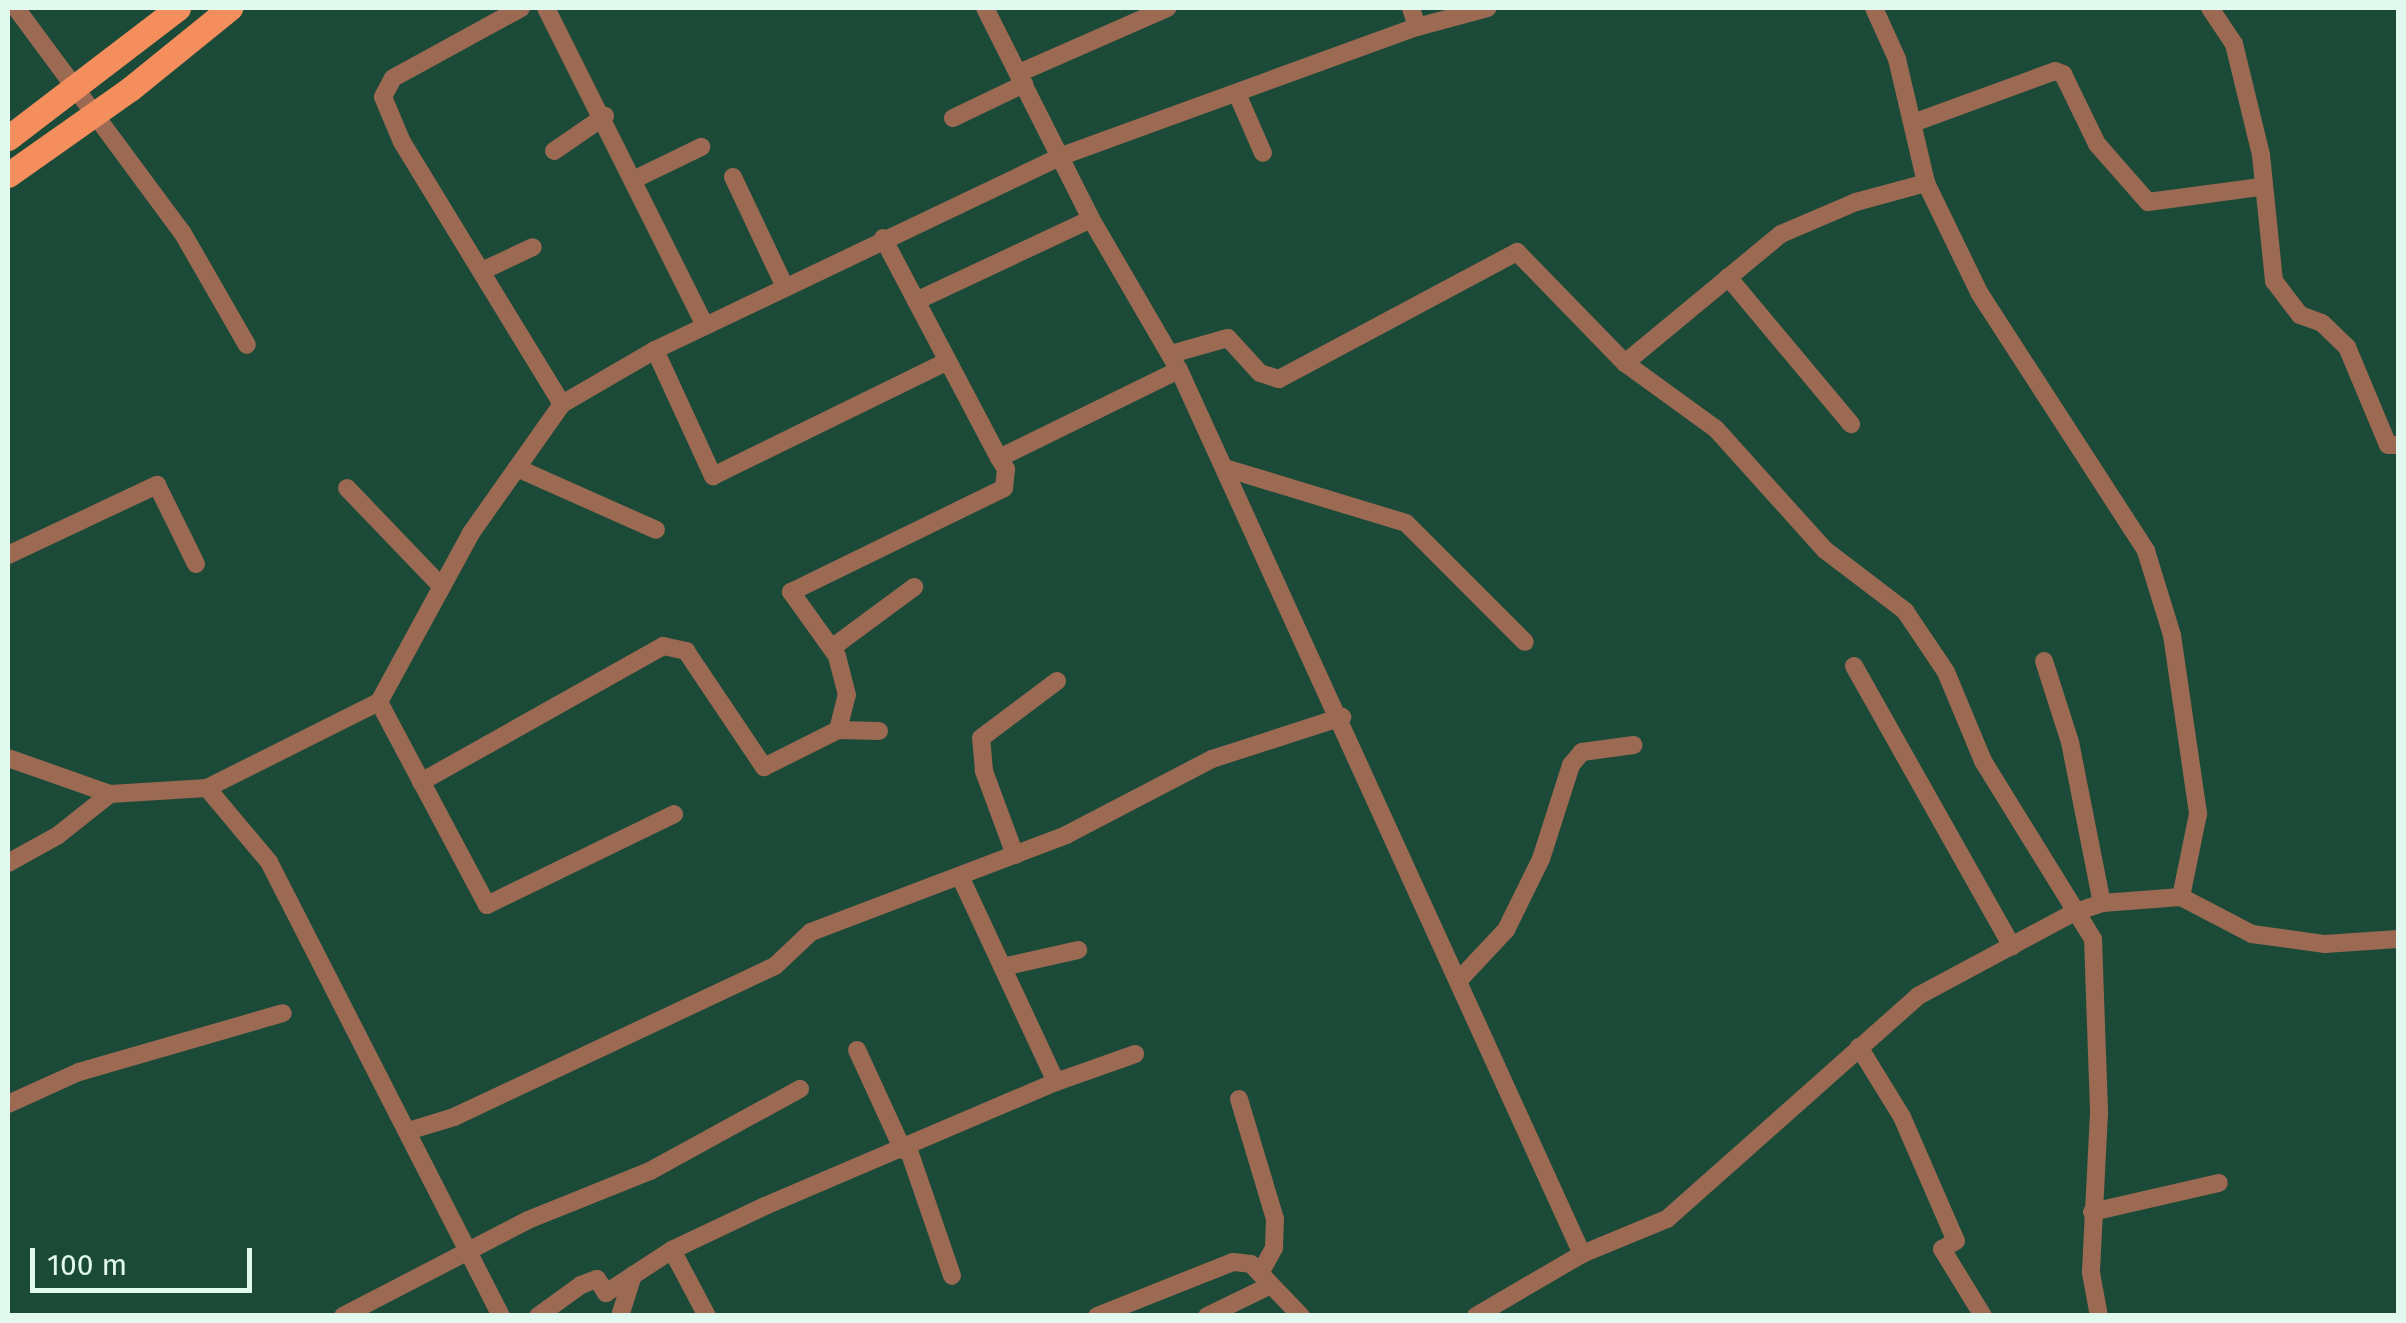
<!DOCTYPE html>
<style>
body{margin:0}
#map{position:relative;width:2406px;height:1323px;overflow:hidden;background:#1c4a38;font-family:"Fira Sans",sans-serif}
div>[style]{position:absolute}
.street>*{height:18px;margin:-9px;padding:0 9px;transform-origin:9px;border-radius:9px;background:#9c6952}
.primary>*{height:25px;margin:-12.5px;padding:0 12.5px;transform-origin:12.5px;border-radius:12.5px;background:#f58e5d}
span{translate:-50% -50%;white-space:nowrap;text-align:center;line-height:1.15;-webkit-text-stroke:8px #1c4a38;paint-order:stroke}
.frame{position:absolute;inset:0;border:10px solid #e1f9ee;pointer-events:none}
.scale{position:absolute;left:30px;top:1248px;width:222px;height:45px;box-sizing:border-box;border:5px solid #e1f9ee;border-top:0;padding-left:12px;font-size:30px;line-height:35px;white-space:nowrap;color:#e1f9ee;-webkit-text-stroke:8px #1c4a38;paint-order:stroke}
</style>
<div id="map">
<div class="street">
<i style="left:16px;top:8px;width:279px;rotate:53.5deg"></i>
<i style="left:182px;top:232px;width:130px;rotate:60.1deg"></i>
<i style="left:521px;top:8px;width:146px;rotate:151.3deg"></i>
<i style="left:393px;top:78px;width:21px;rotate:118deg"></i>
<i style="left:383px;top:97px;width:49px;rotate:67.1deg"></i>
<i style="left:402px;top:142px;width:307px;rotate:58.6deg"></i>
<i style="left:546px;top:8px;width:353px;rotate:63.4deg"></i>
<i style="left:985px;top:8px;width:236px;rotate:63.3deg"></i>
<i style="left:1091px;top:219px;width:175px;rotate:59.8deg"></i>
<i style="left:1179px;top:370px;width:972px;rotate:65.49deg"></i>
<i style="left:1411px;top:8px;width:20px;rotate:72deg"></i>
<i style="left:1874px;top:8px;width:56px;rotate:65.7deg"></i>
<i style="left:1897px;top:59px;width:127px;rotate:76.8deg"></i>
<i style="left:1926px;top:183px;width:123px;rotate:64.1deg"></i>
<i style="left:1980px;top:294px;width:306px;rotate:57.1deg"></i>
<i style="left:2146px;top:551px;width:88px;rotate:72.8deg"></i>
<i style="left:2172px;top:635px;width:181px;rotate:81.7deg"></i>
<i style="left:2198px;top:814px;width:85px;rotate:101.6deg"></i>
<i style="left:2210px;top:8px;width:43px;rotate:56.3deg"></i>
<i style="left:2234px;top:44px;width:114px;rotate:76.3deg"></i>
<i style="left:2261px;top:155px;width:127px;rotate:84.1deg"></i>
<i style="left:2274px;top:281px;width:43px;rotate:52.6deg"></i>
<i style="left:2300px;top:315px;width:23px;rotate:20deg"></i>
<i style="left:2322px;top:323px;width:35px;rotate:44deg"></i>
<i style="left:2347px;top:347px;width:106px;rotate:67.3deg"></i>
<i style="left:2388px;top:445px;width:10px"></i>
<i style="left:1019px;top:73px;width:162px;rotate:-23.7deg"></i>
<i style="left:1238px;top:96px;width:62px;rotate:66.3deg"></i>
<i style="left:953px;top:118px;width:79px;rotate:-25.6deg"></i>
<i style="left:1913px;top:123px;width:151px;rotate:-20.1deg"></i>
<i style="left:2055px;top:71px;width:9px;rotate:21deg"></i>
<i style="left:2063px;top:74px;width:78px;rotate:64.1deg"></i>
<i style="left:2097px;top:144px;width:77px;rotate:48.7deg"></i>
<i style="left:2148px;top:202px;width:114px;rotate:-7.6deg"></i>
<i style="left:554px;top:151px;width:62px;rotate:-34.5deg"></i>
<i style="left:733px;top:177px;width:119px;rotate:64.7deg"></i>
<i style="left:633px;top:180px;width:76px;rotate:-25.9deg"></i>
<i style="left:883px;top:238px;width:249px;rotate:62.2deg"></i>
<i style="left:999px;top:458px;width:200px;rotate:-26.1deg"></i>
<i style="left:482px;top:271px;width:56px;rotate:-25.2deg"></i>
<i style="left:1728px;top:277px;width:192px;rotate:50.1deg"></i>
<i style="left:916px;top:301px;width:193px;rotate:-25.1deg"></i>
<i style="left:655px;top:350px;width:139px;rotate:65.3deg"></i>
<i style="left:713px;top:476px;width:259px;rotate:-26.1deg"></i>
<i style="left:1171px;top:354px;width:59px;rotate:-15.7deg"></i>
<i style="left:1228px;top:338px;width:47px;rotate:47.6deg"></i>
<i style="left:1260px;top:373px;width:20px;rotate:18deg"></i>
<i style="left:1279px;top:379px;width:270px;rotate:-28.1deg"></i>
<i style="left:1517px;top:252px;width:155px;rotate:45.8deg"></i>
<i style="left:1625px;top:363px;width:112px;rotate:36deg"></i>
<i style="left:1716px;top:429px;width:163px;rotate:48deg"></i>
<i style="left:1825px;top:550px;width:101px;rotate:37.3deg"></i>
<i style="left:1905px;top:611px;width:73px;rotate:56.1deg"></i>
<i style="left:1946px;top:672px;width:96px;rotate:67.4deg"></i>
<i style="left:1983px;top:761px;width:209px;rotate:58.3deg"></i>
<i style="left:2093px;top:939px;width:174px;rotate:88deg"></i>
<i style="left:2099px;top:1113px;width:160px;rotate:92.9deg"></i>
<i style="left:2091px;top:1273px;width:44px;rotate:79.5deg"></i>
<i style="left:1625px;top:363px;width:202px;rotate:-39.6deg"></i>
<i style="left:1781px;top:234px;width:82px;rotate:-23.1deg"></i>
<i style="left:1856px;top:202px;width:73px;rotate:-15.2deg"></i>
<i style="left:517px;top:468px;width:152px;rotate:24deg"></i>
<i style="left:1225px;top:468px;width:189px;rotate:16.9deg"></i>
<i style="left:1406px;top:523px;width:168px;rotate:45deg"></i>
<i style="left:347px;top:488px;width:137px;rotate:46.2deg"></i>
<i style="left:8px;top:555px;width:165px;rotate:-25.2deg"></i>
<i style="left:157px;top:485px;width:88px;rotate:63.7deg"></i>
<i style="left:833px;top:647px;width:101px;rotate:-36.5deg"></i>
<i style="left:2044px;top:661px;width:85px;rotate:72.2deg"></i>
<i style="left:2070px;top:742px;width:164px;rotate:78.8deg"></i>
<i style="left:1854px;top:666px;width:322px;rotate:60.6deg"></i>
<i style="left:379px;top:702px;width:230px;rotate:62deg"></i>
<i style="left:487px;top:905px;width:208px;rotate:-25.9deg"></i>
<i style="left:838px;top:730px;width:36px;rotate:-76deg"></i>
<i style="left:847px;top:695px;width:40px;rotate:-104.4deg"></i>
<i style="left:837px;top:656px;width:79px;rotate:-125.7deg"></i>
<i style="left:791px;top:592px;width:237px;rotate:-26deg"></i>
<i style="left:1004px;top:488px;width:19px;rotate:-84deg"></i>
<i style="left:1006px;top:469px;width:13px;rotate:-122deg"></i>
<i style="left:8px;top:758px;width:108px;rotate:19.4deg"></i>
<i style="left:421px;top:782px;width:278px;rotate:-29.3deg"></i>
<i style="left:663px;top:646px;width:24px;rotate:12deg"></i>
<i style="left:686px;top:651px;width:140px;rotate:56.1deg"></i>
<i style="left:764px;top:767px;width:83px;rotate:-26.6deg"></i>
<i style="left:838px;top:730px;width:41px;rotate:1.4deg"></i>
<i style="left:207px;top:788px;width:97px;rotate:50deg"></i>
<i style="left:269px;top:862px;width:510px;rotate:62.93deg"></i>
<i style="left:1015px;top:855px;width:90px;rotate:-110.3deg"></i>
<i style="left:984px;top:771px;width:33px;rotate:-95deg"></i>
<i style="left:981px;top:738px;width:95px;rotate:-36.9deg"></i>
<i style="left:8px;top:863px;width:56px;rotate:-28.9deg"></i>
<i style="left:57px;top:836px;width:68px;rotate:-38.4deg"></i>
<i style="left:110px;top:794px;width:97px;rotate:-3.5deg"></i>
<i style="left:207px;top:788px;width:192px;rotate:-26.6deg"></i>
<i style="left:379px;top:702px;width:192px;rotate:-61.4deg"></i>
<i style="left:471px;top:533px;width:158px;rotate:-54.8deg"></i>
<i style="left:562px;top:404px;width:108px;rotate:-30.1deg"></i>
<i style="left:655px;top:350px;width:448px;rotate:-25.5deg"></i>
<i style="left:1059px;top:157px;width:381px;rotate:-20deg"></i>
<i style="left:1417px;top:27px;width:73px;rotate:-15deg"></i>
<i style="left:1007px;top:966px;width:73px;rotate:-12.7deg"></i>
<i style="left:1459px;top:980px;width:69px;rotate:-46.8deg"></i>
<i style="left:1506px;top:930px;width:79px;rotate:-63.8deg"></i>
<i style="left:1541px;top:859px;width:99px;rotate:-72.3deg"></i>
<i style="left:1571px;top:765px;width:17px;rotate:-50deg"></i>
<i style="left:1582px;top:752px;width:52px;rotate:-7.7deg"></i>
<i style="left:1859px;top:1047px;width:82px;rotate:58.4deg"></i>
<i style="left:1902px;top:1117px;width:135px;rotate:66.5deg"></i>
<i style="left:1956px;top:1241px;width:16px;rotate:150deg"></i>
<i style="left:1942px;top:1249px;width:79px;rotate:58.5deg"></i>
<i style="left:857px;top:1050px;width:110px;rotate:65.3deg"></i>
<i style="left:1056px;top:1082px;width:84px;rotate:-19.5deg"></i>
<i style="left:1239px;top:1099px;width:125px;rotate:73.3deg"></i>
<i style="left:1275px;top:1219px;width:29px;rotate:92deg"></i>
<i style="left:1274px;top:1248px;width:29px;rotate:119deg"></i>
<i style="left:8px;top:1104px;width:78px;rotate:-24.3deg"></i>
<i style="left:79px;top:1072px;width:212px;rotate:-16.1deg"></i>
<i style="left:408px;top:1131px;width:48px;rotate:-16.9deg"></i>
<i style="left:454px;top:1117px;width:355px;rotate:-25.2deg"></i>
<i style="left:775px;top:966px;width:50px;rotate:-43.4deg"></i>
<i style="left:811px;top:932px;width:273px;rotate:-20.8deg"></i>
<i style="left:1066px;top:835px;width:165px;rotate:-27.5deg"></i>
<i style="left:1212px;top:759px;width:137px;rotate:-17.9deg"></i>
<i style="left:908px;top:1148px;width:135px;rotate:71deg"></i>
<i style="left:2092px;top:1212px;width:130px;rotate:-12.9deg"></i>
<i style="left:672px;top:1250px;width:75px;rotate:62.1deg"></i>
<i style="left:343px;top:1316px;width:208px;rotate:-27.4deg"></i>
<i style="left:528px;top:1220px;width:131px;rotate:-21.9deg"></i>
<i style="left:650px;top:1171px;width:171px;rotate:-28.7deg"></i>
<i style="left:538px;top:1316px;width:53px;rotate:-35.8deg"></i>
<i style="left:581px;top:1285px;width:17px;rotate:-21deg"></i>
<i style="left:597px;top:1279px;width:17px;rotate:57deg"></i>
<i style="left:606px;top:1293px;width:79px;rotate:-33.1deg"></i>
<i style="left:672px;top:1250px;width:103px;rotate:-25.3deg"></i>
<i style="left:765px;top:1206px;width:316px;rotate:-23.1deg"></i>
<i style="left:1056px;top:1082px;width:225px;rotate:-115deg"></i>
<i style="left:620px;top:1316px;width:43px;rotate:-72.4deg"></i>
<i style="left:1097px;top:1316px;width:146px;rotate:-21.7deg"></i>
<i style="left:1233px;top:1262px;width:18px;rotate:6deg"></i>
<i style="left:1251px;top:1264px;width:72px;rotate:46.1deg"></i>
<i style="left:1207px;top:1316px;width:71px;rotate:-25.8deg"></i>
<i style="left:1476px;top:1316px;width:123px;rotate:-30.3deg"></i>
<i style="left:1582px;top:1254px;width:92px;rotate:-22.4deg"></i>
<i style="left:1667px;top:1219px;width:336px;rotate:-41.6deg"></i>
<i style="left:1918px;top:996px;width:176px;rotate:-28.2deg"></i>
<i style="left:2073px;top:913px;width:31px;rotate:-19deg"></i>
<i style="left:2102px;top:903px;width:79px;rotate:-4.3deg"></i>
<i style="left:2181px;top:897px;width:80px;rotate:27.5deg"></i>
<i style="left:2252px;top:934px;width:74px;rotate:7.8deg"></i>
<i style="left:2325px;top:944px;width:73px;rotate:-3.9deg"></i>
</div>
<div class="primary">
<i style="left:8px;top:138px;width:214px;rotate:-37.4deg"></i>
<i style="left:8px;top:175px;width:149px;rotate:-35.2deg"></i>
<i style="left:130px;top:89px;width:129px;rotate:-39deg"></i>
</div>
<div class="frame"></div>
<div class="scale">100 m</div>
</div>
